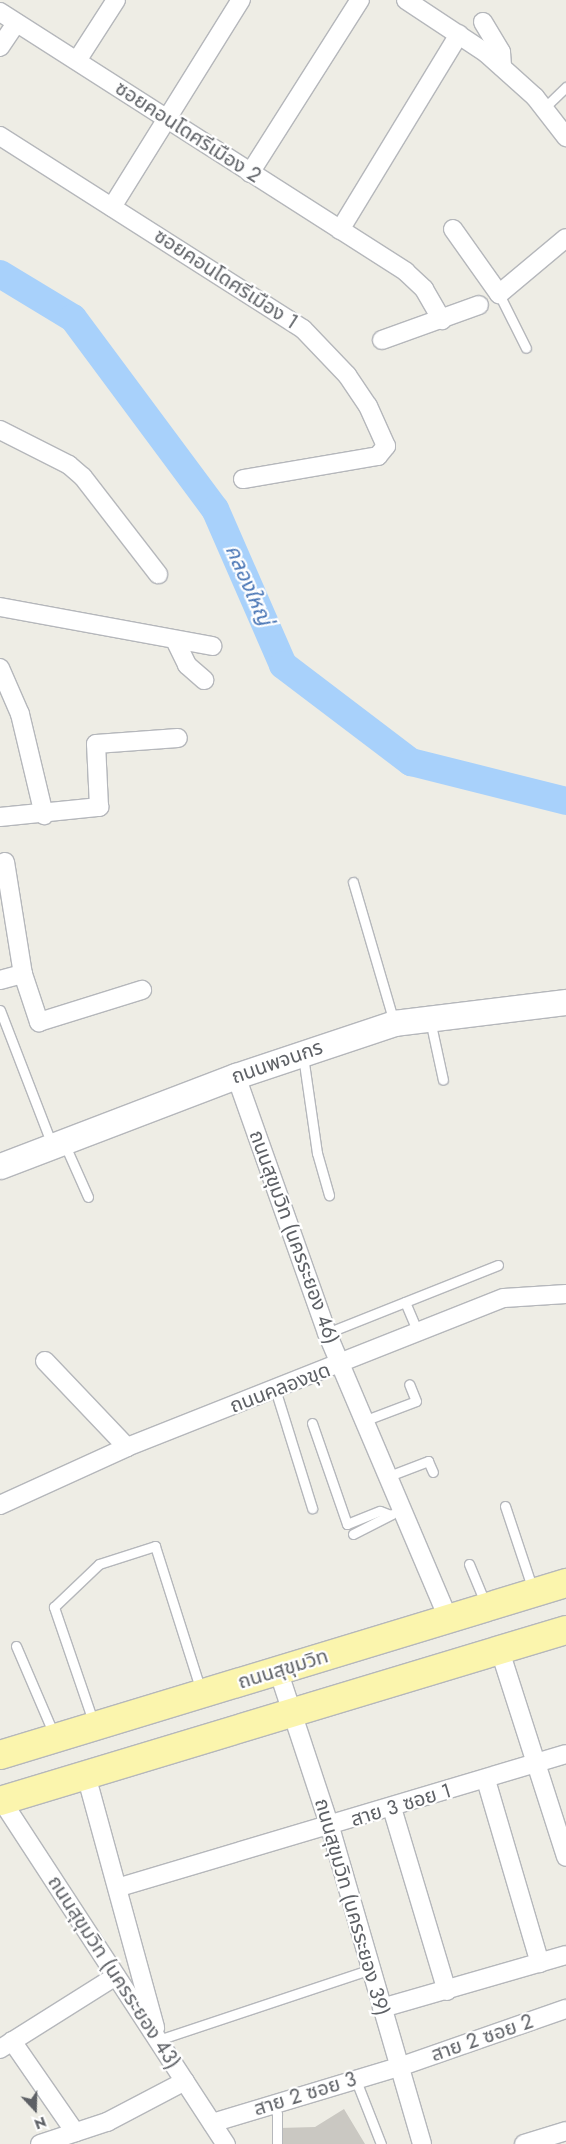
<!DOCTYPE html>
<meta charset="utf-8">
<style>
body{margin:0}
#map{position:relative;width:566px;height:2144px;overflow:hidden;background:#eeede5;font-family:Jost,"Noto Sans Thai",sans-serif}
div>[style]{position:absolute}
.river>*{height:28px;margin:-14px;padding:0 14px;transform-origin:14px;border-radius:14px;background:#a8d1fb}
.building>*{inset:0;background:#cac8c2}
.roads{filter:drop-shadow(1px 0 #b5b7bb) drop-shadow(-1px 0 #b5b7bb) drop-shadow(0 1px #b5b7bb) drop-shadow(0 -1px #b5b7bb)}
.lane>*{height:9px;margin:-4.5px;padding:0 4.5px;transform-origin:4.5px;border-radius:4.5px;background:#fff}
.street>*{height:18px;margin:-9px;padding:0 9px;transform-origin:9px;border-radius:9px;background:#fff}
.secondary>*{height:25px;margin:-12.5px;padding:0 12.5px;transform-origin:12.5px;border-radius:12.5px;background:#fff}
.primary>*{height:28px;margin:-14px;padding:0 14px;transform-origin:14px;border-radius:14px;background:#fbf5ad}
span{translate:-50% -50%;white-space:nowrap;text-align:center;line-height:1.15;-webkit-text-stroke:4.5px #fff;paint-order:stroke}
.street-label{font-size:20px;color:#5d6065}
.water-label{font-size:21px;color:#4875b5;font-style:italic}
.north{position:absolute;left:10px;top:2084px;width:50px;height:50px;-webkit-text-stroke:4px #fff;paint-order:stroke;rotate:159deg;font-size:14px;font-weight:700;line-height:20px;text-align:center;color:#5d6065}
.north::after{content:'';display:block;margin:auto;width:18px;height:22px;background:#5d6065;clip-path:polygon(50% 0,100% 100%,50% 72%,0 100%)}
</style>
<div id="map">
<div class="river">
<i style="left:0;top:274px;width:85px;rotate:31.1deg"></i>
<i style="left:73px;top:318px;width:238px;rotate:53.4deg"></i>
<i style="left:215px;top:509px;width:170px;rotate:66.4deg"></i>
<i style="left:283px;top:665px;width:161px;rotate:37.2deg"></i>
<i style="left:411px;top:762px;width:160px;rotate:14.1deg"></i>
</div>
<div class="building">
<i style="clip-path:polygon(344px 2109px,365px 2144px,280px 2144px,279px 2128px,315px 2127px)"></i>
</div>
<div class="roads">
<div class="lane">
<i style="left:543px;top:109px;width:32px;rotate:-44deg"></i>
<i style="left:499px;top:294px;width:60px;rotate:63.4deg"></i>
<i style="left:353px;top:882px;width:146px;rotate:73.7deg"></i>
<i style="left:0;top:1010px;width:145px;rotate:68.9deg"></i>
<i style="left:430px;top:1020px;width:61px;rotate:77.8deg"></i>
<i style="left:303px;top:1056px;width:98px;rotate:81.8deg"></i>
<i style="left:317px;top:1153px;width:44px;rotate:74.1deg"></i>
<i style="left:64px;top:1143px;width:59px;rotate:66deg"></i>
<i style="left:405px;top:1302px;width:34px;rotate:67deg"></i>
<i style="left:327px;top:1333px;width:184px;rotate:-21.7deg"></i>
<i style="left:275px;top:1389px;width:125px;rotate:72.7deg"></i>
<i style="left:366px;top:1420px;width:53px;rotate:-20.8deg"></i>
<i style="left:416px;top:1401px;width:18px;rotate:-112deg"></i>
<i style="left:312px;top:1423px;width:107px;rotate:70.9deg"></i>
<i style="left:347px;top:1524px;width:35px;rotate:-22deg"></i>
<i style="left:380px;top:1511px;width:9px;rotate:21deg"></i>
<i style="left:389px;top:1476px;width:42px;rotate:-21deg"></i>
<i style="left:428px;top:1461px;width:12px;rotate:66deg"></i>
<i style="left:505px;top:1506px;width:89px;rotate:71.6deg"></i>
<i style="left:353px;top:1534px;width:44px;rotate:-27.1deg"></i>
<i style="left:469px;top:1564px;width:44px;rotate:67.5deg"></i>
<i style="left:16px;top:1646px;width:99px;rotate:66.8deg"></i>
<i style="left:94px;top:1724px;width:124px;rotate:-108.9deg"></i>
<i style="left:54px;top:1607px;width:62px;rotate:-43.7deg"></i>
<i style="left:99px;top:1564px;width:59px;rotate:-17.8deg"></i>
<i style="left:155px;top:1546px;width:152px;rotate:72.4deg"></i>
<i style="left:158px;top:2040px;width:225px;rotate:-18.4deg"></i>
<i style="left:355px;top:2078px;width:71px;rotate:68.5deg"></i>
<i style="left:273px;top:2104px;width:11px;rotate:68deg"></i>
<i style="left:277px;top:2114px;width:30px;rotate:90deg"></i>
</div>
<div class="street">
<i style="left:406px;top:0;width:96px;rotate:33.5deg"></i>
<i style="left:486px;top:53px;width:66px;rotate:41.9deg"></i>
<i style="left:535px;top:97px;width:51px;rotate:52.2deg"></i>
<i style="left:0;top:12px;width:482px;rotate:32.6deg"></i>
<i style="left:406px;top:272px;width:25px;rotate:43deg"></i>
<i style="left:424px;top:289px;width:36px;rotate:60deg"></i>
<i style="left:483px;top:22px;width:35px;rotate:59deg"></i>
<i style="left:501px;top:52px;width:15px;rotate:86deg"></i>
<i style="left:0;top:47px;width:29px;rotate:-56deg"></i>
<i style="left:78px;top:59px;width:70px;rotate:-57.2deg"></i>
<i style="left:0;top:136px;width:359px;rotate:32.5deg"></i>
<i style="left:303px;top:329px;width:64px;rotate:46.3deg"></i>
<i style="left:347px;top:375px;width:37px;rotate:56deg"></i>
<i style="left:368px;top:406px;width:44px;rotate:65.8deg"></i>
<i style="left:386px;top:446px;width:13px;rotate:129deg"></i>
<i style="left:378px;top:456px;width:137px;rotate:170.3deg"></i>
<i style="left:250px;top:173px;width:205px;rotate:-57.6deg"></i>
<i style="left:112px;top:207px;width:244px;rotate:-58.1deg"></i>
<i style="left:453px;top:229px;width:80px;rotate:54.7deg"></i>
<i style="left:499px;top:294px;width:87px;rotate:-39.9deg"></i>
<i style="left:340px;top:230px;width:229px;rotate:-58.7deg"></i>
<i style="left:382px;top:340px;width:103px;rotate:-19.8deg"></i>
<i style="left:0;top:430px;width:77px;rotate:26.9deg"></i>
<i style="left:69px;top:465px;width:18px;rotate:41deg"></i>
<i style="left:83px;top:477px;width:123px;rotate:52.3deg"></i>
<i style="left:0;top:607px;width:216px;rotate:10.4deg"></i>
<i style="left:175px;top:640px;width:28px;rotate:64deg"></i>
<i style="left:187px;top:665px;width:23px;rotate:41deg"></i>
<i style="left:0;top:668px;width:50px;rotate:66.5deg"></i>
<i style="left:20px;top:714px;width:104px;rotate:76.6deg"></i>
<i style="left:0;top:817px;width:100px;rotate:-5.8deg"></i>
<i style="left:99px;top:807px;width:63px;rotate:-92.7deg"></i>
<i style="left:96px;top:744px;width:82px;rotate:-4.2deg"></i>
<i style="left:5px;top:862px;width:113px;rotate:80.9deg"></i>
<i style="left:23px;top:974px;width:51px;rotate:71.6deg"></i>
<i style="left:39px;top:1022px;width:108px;rotate:-17.3deg"></i>
<i style="left:0;top:980px;width:24px;rotate:-15deg"></i>
<i style="left:236px;top:1076px;width:273px;rotate:70.5deg"></i>
<i style="left:327px;top:1333px;width:310px;rotate:67deg"></i>
<i style="left:45px;top:1361px;width:119px;rotate:46.4deg"></i>
<i style="left:0;top:1505px;width:140px;rotate:-24.5deg"></i>
<i style="left:127px;top:1447px;width:405px;rotate:-21.6deg"></i>
<i style="left:504px;top:1298px;width:62px;rotate:-3.7deg"></i>
<i style="left:500px;top:1651px;width:216px;rotate:72.2deg"></i>
<i style="left:278px;top:1670px;width:165px;rotate:71.7deg"></i>
<i style="left:330px;top:1827px;width:330px;rotate:73.8deg"></i>
<i style="left:86px;top:1775px;width:262px;rotate:74.7deg"></i>
<i style="left:486px;top:1780px;width:191px;rotate:73.6deg"></i>
<i style="left:2px;top:1801px;width:410px;rotate:56.9deg"></i>
<i style="left:392px;top:1808px;width:191px;rotate:73.3deg"></i>
<i style="left:120px;top:1887px;width:465px;rotate:-16.6deg"></i>
<i style="left:382px;top:2008px;width:191px;rotate:-16.1deg"></i>
<i style="left:12px;top:2041px;width:111px;rotate:55.3deg"></i>
<i style="left:0;top:2049px;width:137px;rotate:-32.2deg"></i>
<i style="left:212px;top:2123px;width:195px;rotate:-16.7deg"></i>
<i style="left:399px;top:2067px;width:177px;rotate:-19.2deg"></i>
<i style="left:40px;top:2144px;width:71px;rotate:-18.2deg"></i>
<i style="left:107px;top:2122px;width:88px;rotate:-27.7deg"></i>
<i style="left:524px;top:2144px;width:44px;rotate:-17.2deg"></i>
</div>
<div class="secondary">
<i style="left:0;top:1166px;width:253px;rotate:-20.9deg"></i>
<i style="left:236px;top:1076px;width:167px;rotate:-18.5deg"></i>
<i style="left:394px;top:1023px;width:173px;rotate:-7deg"></i>
</div>
<div class="primary">
<i style="left:0;top:1755px;width:592px;rotate:-16.9deg"></i>
<i style="left:0;top:1801px;width:591px;rotate:-16.81deg"></i>
</div>
</div>
<div class="street-label">
<span style="left:188px;top:132px;rotate:33deg">ซอยคอนโดศรีเมือง 2</span>
<span style="left:226px;top:279px;rotate:33deg">ซอยคอนโดศรีเมือง 1</span>
<span style="left:277px;top:1062px;rotate:-19deg">ถนนพจนกร</span>
<span style="left:294px;top:1237px;rotate:70deg">ถนนสุขุมวิท (นครระยอง 46)</span>
<span style="left:280px;top:1388px;rotate:-21deg">ถนนคลองขุด</span>
<span style="left:283px;top:1669px;rotate:-17deg">ถนนสุขุมวิท</span>
<span style="left:401px;top:1805px;rotate:-17deg">สาย 3 ซอย 1</span>
<span style="left:352px;top:1907px;rotate:74deg">ถนนสุขุมวิท (นครระยอง 39)</span>
<span style="left:114px;top:1972px;rotate:57deg">ถนนสุขุมวิท (นครระยอง 43)</span>
<span style="left:482px;top:2038px;rotate:-19deg">สาย 2 ซอย 2</span>
<span style="left:305px;top:2094px;rotate:-17deg">สาย 2 ซอย 3</span>
</div>
<div class="water-label">
<span style="left:249px;top:585px;rotate:66deg">คลองใหญ่</span>
</div>
<div class="north">N</div>
</div>
